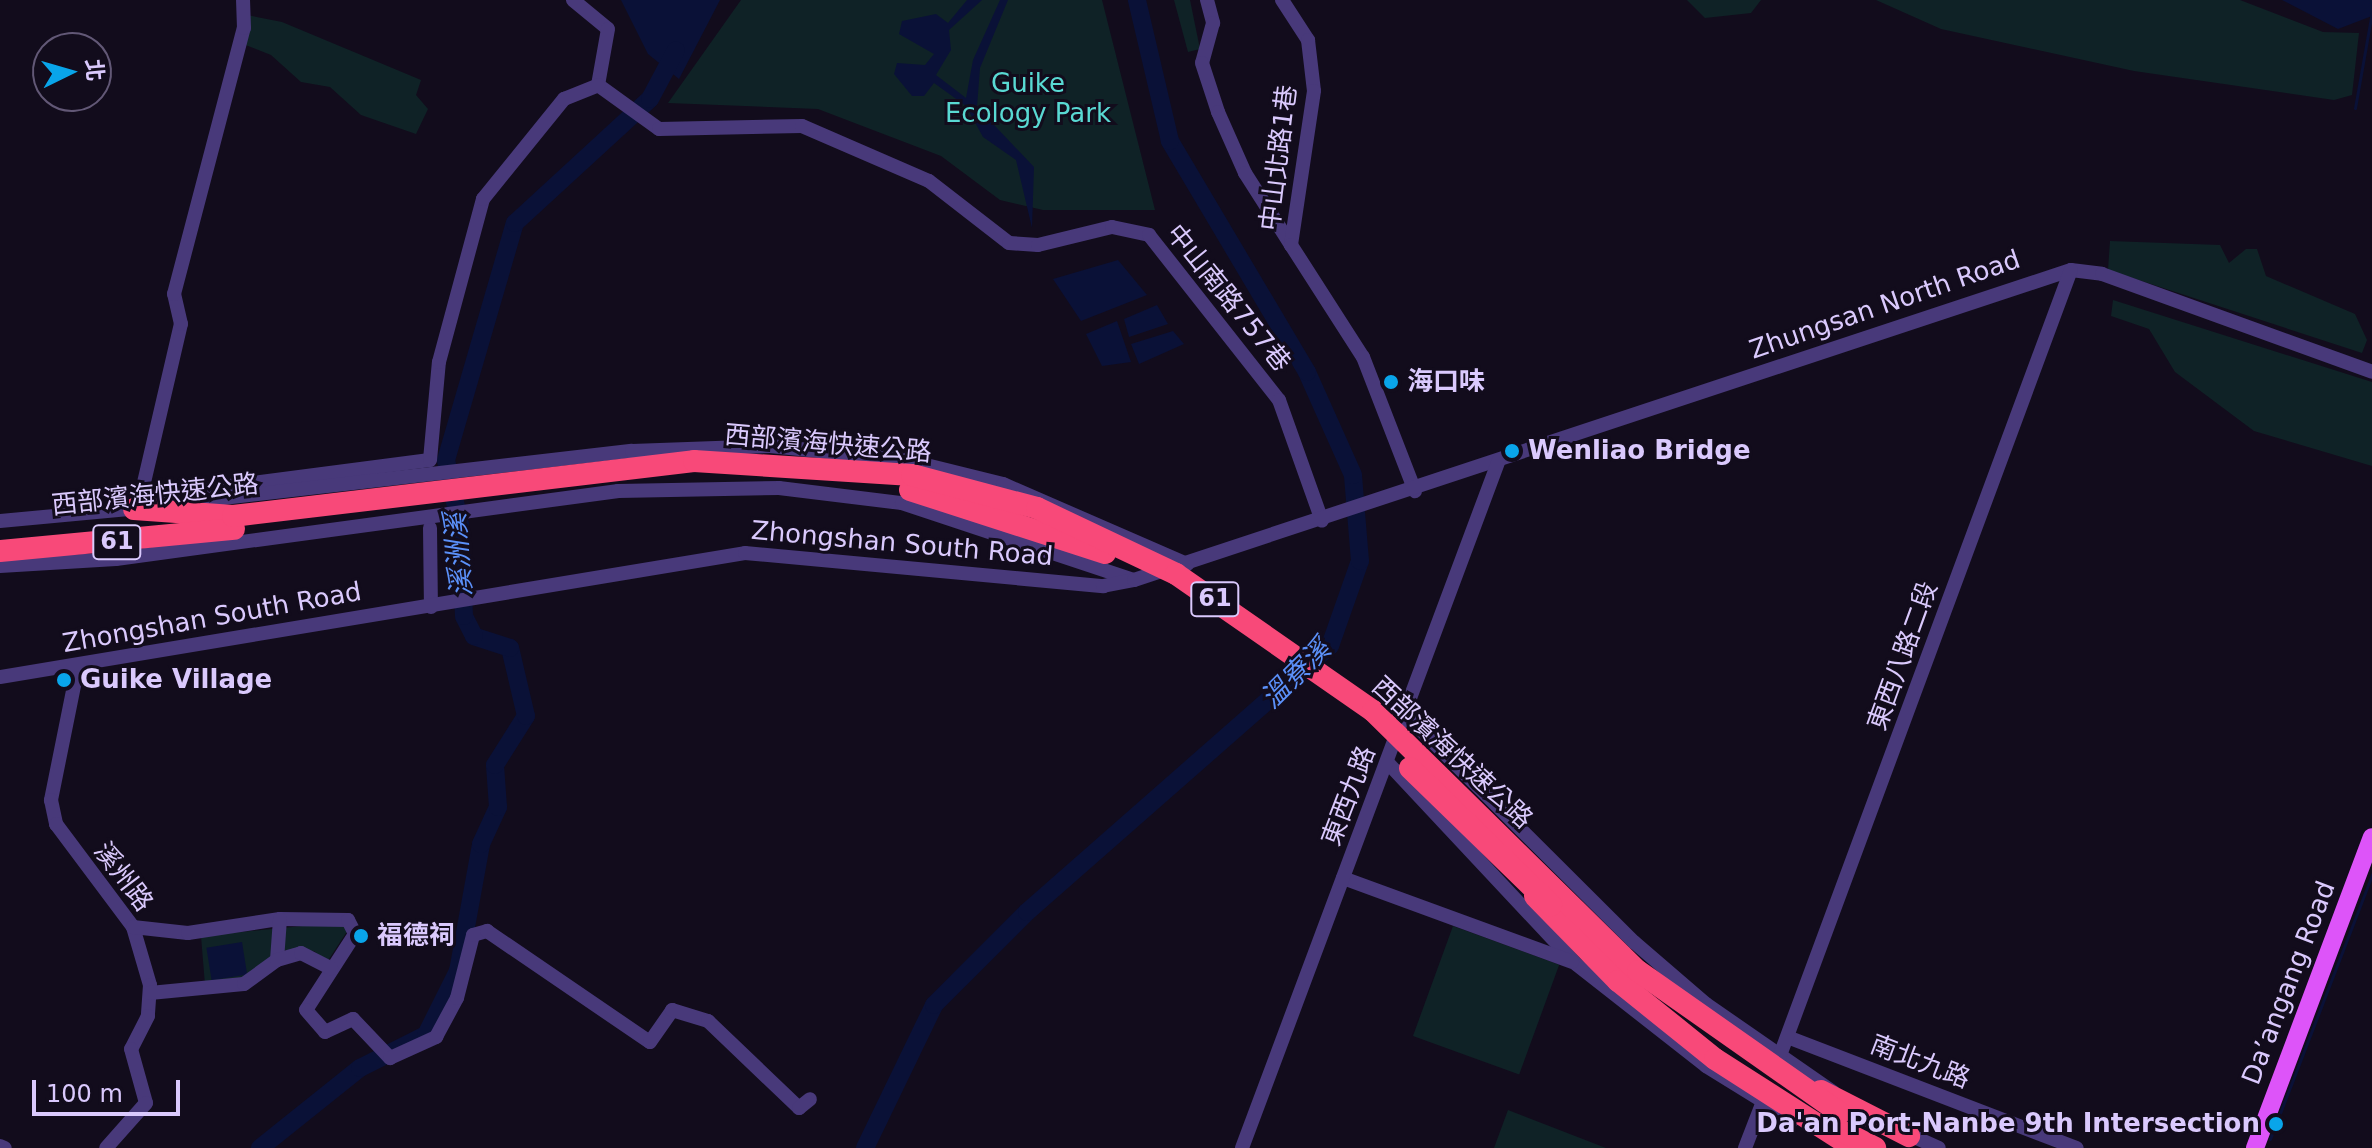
<!DOCTYPE html>
<meta charset="utf-8">
<style>
body{margin:0}
#map{position:relative;width:2372px;height:1148px;overflow:hidden;background:#120c1c;font-family:"DejaVu Sans","Noto Sans TC",sans-serif}
div>[style]{position:absolute}
.green>*{inset:0;background:#0f2226;transform-origin:0 0}
.water>*{inset:0;background:#0a1137;transform-origin:0 0}
.stream>*{height:3px;margin:-1.5px;padding:0 1.5px;transform-origin:1.5px;border-radius:1.5px;background:#0a1137}
.river>*{height:18px;margin:-9px;padding:0 9px;transform-origin:9px;border-radius:9px;background:#0a1137}
.minor>*{height:14px;margin:-7px;padding:0 7px;transform-origin:7px;border-radius:7px;background:#48397a}
.major>*{height:18px;margin:-9px;padding:0 9px;transform-origin:9px;border-radius:9px;background:#dd54f9}
.highway>*{height:22px;margin:-11px;padding:0 11px;transform-origin:11px;border-radius:11px;background:#f84979}
.highway-bridge>*{height:22px;margin:-11px;padding:0 11px;transform-origin:11px;border-radius:11px;background:#f84979}
.dots>*{width:22px;height:22px;translate:-50% -50%;box-sizing:border-box;border:4px solid #120c1c;border-radius:50%}
span{translate:-50% -50%;white-space:nowrap;text-align:center;line-height:1.15;-webkit-text-stroke:6px #120c1c;paint-order:stroke}
.shield-label span{padding:2px 6px;background:#120c1c;border:2px solid;border-radius:6px;-webkit-text-stroke-width:0}
.shield-label{font-size:24px;color:#dac9fd;font-weight:700}
.park-label{font-size:26px;color:#59d9d3}
.street-label{font-size:26px;color:#dac9fd}
.poi-label{font-size:26px;color:#dac9fd;font-weight:700}
.left{translate:0 -50%;text-align:left}
.right{translate:-100% -50%;text-align:right}
.water-label{font-size:28px;color:#5b90f9;font-style:italic}
.north{position:absolute;left:32px;top:32px;width:80px;height:80px;box-sizing:border-box;background:#120c1c;border:2px solid #625876;border-radius:50%;rotate:85deg;font-size:22px;font-weight:700;line-height:32px;text-align:center;color:#dac9fd}
.north::after{content:'';display:block;margin:auto;width:28px;height:36px;background:#09a5ea;clip-path:polygon(50% 0,100% 100%,50% 72%,0 100%)}
.scale{position:absolute;left:32px;top:1080px;width:148px;height:36px;box-sizing:border-box;border:4px solid #dac9fd;border-top:0;padding-left:10px;font-size:24px;line-height:28px;white-space:nowrap;color:#dac9fd;-webkit-text-stroke:6px #120c1c;paint-order:stroke}
</style>
<div id="map">
<div class="green">
<i style="clip-path:polygon(741px 0,1102px 0,1155px 210px,1043px 210px,1000px 200px,941px 156px,818px 109px,668px 103px)"></i>
<i style="clip-path:polygon(1174px 0,1190px 0,1200px 49px,1188px 52px)"></i>
<i style="clip-path:polygon(1687px 0,1761px 0,1751px 13px,1705px 18px)"></i>
<i style="clip-path:polygon(1876px 0,2240px 0,2323px 32px,2359px 33px,2352px 95px,2334px 100px,2134px 71px,1941px 29px)"></i>
<i style="clip-path:polygon(247px 15px,282px 22px,421px 80px,416px 95px,428px 109px,416px 134px,361px 115px,330px 87px,301px 82px,271px 55px,243px 44px)"></i>
<i style="clip-path:polygon(2110px 241px,2220px 245px,2229px 263px,2246px 249px,2257px 249px,2266px 276px,2355px 314px,2367px 340px,2362px 353px,2108px 270px)"></i>
<i style="clip-path:polygon(2113px 300px,2372px 382px,2372px 466px,2254px 431px,2175px 372px,2149px 329px,2111px 316px)"></i>
<i style="clip-path:polygon(343px 922px,348px 930px,327px 962px,314px 951px,283px 950px,256px 977px,205px 985px,201px 936px)"></i>
<i style="left:1453px;top:926px;width:113px;height:117px;rotate:20deg"></i>
<i style="clip-path:polygon(1508px 1110px,1606px 1148px,1494px 1148px)"></i>
</div>
<div class="water">
<i style="clip-path:polygon(621px 0,720px 0,679px 79px,648px 54px)"></i>
<i style="clip-path:polygon(967px 0,982px 0,949px 30px,951px 50px,936px 75px,966px 98px,973px 60px,1000px 0,1008px 0,980px 68px,977px 107px,1034px 167px,1032px 228px,1016px 160px,983px 137px,966px 106px,934px 83px,924px 96px,912px 96px,894px 74px,897px 63px,925px 65px,934px 54px,899px 34px,902px 21px,936px 14px,948px 23px)"></i>
<i style="clip-path:polygon(2282px 0,2372px 0,2372px 16px,2338px 29px)"></i>
<i style="clip-path:polygon(1118px 260px,1147px 295px,1081px 321px,1053px 279px)"></i>
<i style="clip-path:polygon(1157px 305px,1168px 324px,1129px 337px,1124px 319px)"></i>
<i style="clip-path:polygon(1117px 321px,1131px 362px,1102px 366px,1086px 334px)"></i>
<i style="clip-path:polygon(1173px 331px,1184px 344px,1139px 364px,1131px 344px)"></i>
<i style="left:242px;top:942px;width:33px;height:36px;rotate:81deg"></i>
</div>
<div class="stream">
<i style="left:2355px;top:108px;width:97px;rotate:-80deg"></i>
<i style="left:2270px;top:1139px;width:284px;rotate:-68.9deg"></i>
</div>
<div class="river">
<i style="left:260px;top:1148px;width:128px;rotate:-38.7deg"></i>
<i style="left:360px;top:1068px;width:74px;rotate:-26.6deg"></i>
<i style="left:426px;top:1035px;width:72px;rotate:-63.4deg"></i>
<i style="left:458px;top:971px;width:129px;rotate:-79.7deg"></i>
<i style="left:481px;top:844px;width:41px;rotate:-65.3deg"></i>
<i style="left:498px;top:807px;width:42px;rotate:-94.1deg"></i>
<i style="left:495px;top:765px;width:58px;rotate:-57.7deg"></i>
<i style="left:526px;top:716px;width:70px;rotate:-103.2deg"></i>
<i style="left:510px;top:648px;width:38px;rotate:-162deg"></i>
<i style="left:474px;top:636px;width:22px;rotate:-117deg"></i>
<i style="left:464px;top:616px;width:91px;rotate:-92.5deg"></i>
<i style="left:460px;top:525px;width:66px;rotate:-102.2deg"></i>
<i style="left:446px;top:460px;width:247px;rotate:-73.8deg"></i>
<i style="left:515px;top:223px;width:183px;rotate:-42.6deg"></i>
<i style="left:650px;top:99px;width:55px;rotate:-62deg"></i>
<i style="left:865px;top:1148px;width:159px;rotate:-64.2deg"></i>
<i style="left:934px;top:1005px;width:132px;rotate:-45deg"></i>
<i style="left:1027px;top:912px;width:403px;rotate:-41.3deg"></i>
<i style="left:1330px;top:646px;width:90px;rotate:-70.6deg"></i>
<i style="left:1360px;top:561px;width:86px;rotate:-94.7deg"></i>
<i style="left:1353px;top:475px;width:113px;rotate:-114.1deg"></i>
<i style="left:1307px;top:372px;width:269px;rotate:-120.7deg"></i>
<i style="left:1170px;top:141px;width:145px;rotate:-103.2deg"></i>
</div>
<div class="minor">
<i style="left:573px;top:0;width:45px;rotate:39.6deg"></i>
<i style="left:608px;top:29px;width:57px;rotate:100.1deg"></i>
<i style="left:598px;top:85px;width:75px;rotate:35.8deg"></i>
<i style="left:659px;top:129px;width:143px;rotate:-1.2deg"></i>
<i style="left:802px;top:126px;width:138px;rotate:23.4deg"></i>
<i style="left:929px;top:181px;width:101px;rotate:37.8deg"></i>
<i style="left:1009px;top:243px;width:29px;rotate:4deg"></i>
<i style="left:1038px;top:245px;width:76px;rotate:-13.7deg"></i>
<i style="left:1112px;top:227px;width:38px;rotate:12deg"></i>
<i style="left:1149px;top:235px;width:210px;rotate:51.8deg"></i>
<i style="left:1279px;top:400px;width:128px;rotate:70.4deg"></i>
<i style="left:1207px;top:0;width:24px;rotate:75deg"></i>
<i style="left:1213px;top:23px;width:41px;rotate:105.4deg"></i>
<i style="left:1202px;top:63px;width:52px;rotate:71.9deg"></i>
<i style="left:1218px;top:112px;width:67px;rotate:66.1deg"></i>
<i style="left:1245px;top:173px;width:85px;rotate:57.4deg"></i>
<i style="left:1282px;top:0;width:48px;rotate:57deg"></i>
<i style="left:1308px;top:40px;width:51px;rotate:83.3deg"></i>
<i style="left:1314px;top:91px;width:156px;rotate:98.5deg"></i>
<i style="left:1291px;top:245px;width:133px;rotate:57.3deg"></i>
<i style="left:1363px;top:357px;width:144px;rotate:68.8deg"></i>
<i style="left:145px;top:497px;width:287px;rotate:-7.4deg"></i>
<i style="left:430px;top:460px;width:98px;rotate:-84.8deg"></i>
<i style="left:439px;top:362px;width:169px;rotate:-74.9deg"></i>
<i style="left:483px;top:199px;width:129px;rotate:-51deg"></i>
<i style="left:564px;top:99px;width:37px;rotate:-22deg"></i>
<i style="left:139px;top:504px;width:185px;rotate:-76.9deg"></i>
<i style="left:181px;top:324px;width:31px;rotate:-103deg"></i>
<i style="left:174px;top:294px;width:275px;rotate:-75.3deg"></i>
<i style="left:244px;top:28px;width:28px;rotate:-92deg"></i>
<i style="left:172px;top:504px;width:463px;rotate:-6.6deg"></i>
<i style="left:632px;top:451px;width:138px;rotate:-2.1deg"></i>
<i style="left:770px;top:446px;width:137px;rotate:5.9deg"></i>
<i style="left:906px;top:460px;width:100px;rotate:13.9deg"></i>
<i style="left:1003px;top:484px;width:201px;rotate:23.5deg"></i>
<i style="left:0;top:521px;width:140px;rotate:-5.3deg"></i>
<i style="left:430px;top:528px;width:79px;rotate:89.3deg"></i>
<i style="left:0;top:566px;width:116px;rotate:-3.5deg"></i>
<i style="left:116px;top:559px;width:507px;rotate:-7.71deg"></i>
<i style="left:618px;top:491px;width:161px;rotate:-1.1deg"></i>
<i style="left:779px;top:488px;width:124px;rotate:7deg"></i>
<i style="left:902px;top:503px;width:243px;rotate:18.4deg"></i>
<i style="left:78px;top:666px;width:137px;rotate:101.4deg"></i>
<i style="left:51px;top:800px;width:25px;rotate:78deg"></i>
<i style="left:56px;top:824px;width:129px;rotate:53.2deg"></i>
<i style="left:133px;top:927px;width:60px;rotate:73.7deg"></i>
<i style="left:150px;top:985px;width:31px;rotate:94deg"></i>
<i style="left:148px;top:1016px;width:37px;rotate:117deg"></i>
<i style="left:131px;top:1049px;width:56px;rotate:74.5deg"></i>
<i style="left:146px;top:1103px;width:60px;rotate:131.6deg"></i>
<i style="left:0;top:677px;width:755px;rotate:-9.45deg"></i>
<i style="left:745px;top:553px;width:360px;rotate:5.3deg"></i>
<i style="left:1103px;top:586px;width:32px;rotate:-11deg"></i>
<i style="left:1134px;top:580px;width:987px;rotate:-18.31deg"></i>
<i style="left:2071px;top:270px;width:31px;rotate:7deg"></i>
<i style="left:2102px;top:274px;width:287px;rotate:19.9deg"></i>
<i style="left:1404px;top:713px;width:325px;rotate:44.9deg"></i>
<i style="left:1634px;top:942px;width:95px;rotate:40.7deg"></i>
<i style="left:1706px;top:1004px;width:155px;rotate:34.7deg"></i>
<i style="left:1388px;top:763px;width:275px;rotate:46.9deg"></i>
<i style="left:1576px;top:964px;width:165px;rotate:38.1deg"></i>
<i style="left:1706px;top:1066px;width:102px;rotate:31.8deg"></i>
<i style="left:1343px;top:878px;width:244px;rotate:20.1deg"></i>
<i style="left:133px;top:927px;width:55px;rotate:6.2deg"></i>
<i style="left:188px;top:933px;width:93px;rotate:-8.7deg"></i>
<i style="left:280px;top:919px;width:68px;rotate:0.8deg"></i>
<i style="left:348px;top:920px;width:16px;rotate:63deg"></i>
<i style="left:355px;top:934px;width:90px;rotate:122.8deg"></i>
<i style="left:306px;top:1010px;width:29px;rotate:49deg"></i>
<i style="left:325px;top:1032px;width:31px;rotate:-25deg"></i>
<i style="left:353px;top:1019px;width:54px;rotate:46.5deg"></i>
<i style="left:390px;top:1058px;width:51px;rotate:-24.5deg"></i>
<i style="left:436px;top:1037px;width:44px;rotate:-61.7deg"></i>
<i style="left:457px;top:998px;width:65px;rotate:-75.7deg"></i>
<i style="left:473px;top:935px;width:15px;rotate:-16deg"></i>
<i style="left:487px;top:931px;width:197px;rotate:34.3deg"></i>
<i style="left:650px;top:1042px;width:39px;rotate:-55deg"></i>
<i style="left:672px;top:1010px;width:38px;rotate:17deg"></i>
<i style="left:708px;top:1021px;width:126px;rotate:43.7deg"></i>
<i style="left:799px;top:1108px;width:14px;rotate:-39deg"></i>
<i style="left:277px;top:960px;width:41px;rotate:-85.8deg"></i>
<i style="left:150px;top:993px;width:94px;rotate:-5.5deg"></i>
<i style="left:244px;top:984px;width:41px;rotate:-36deg"></i>
<i style="left:277px;top:960px;width:25px;rotate:-16deg"></i>
<i style="left:301px;top:953px;width:34px;rotate:27deg"></i>
<i style="left:1790px;top:1038px;width:307px;rotate:21deg"></i>
<i style="left:1779px;top:1058px;width:840px;rotate:-69.67deg"></i>
<i style="left:1903px;top:1132px;width:39px;rotate:24deg"></i>
<i style="left:0;top:1146px;width:5px;rotate:22deg"></i>
<i style="left:1242px;top:1148px;width:734px;rotate:-69.52deg"></i>
<i style="left:1745px;top:1148px;width:47px;rotate:-68.9deg"></i>
</div>
<div class="major">
<i style="left:2255px;top:1148px;width:332px;rotate:-69.4deg"></i>
</div>
<div class="highway">
<i style="left:134px;top:509px;width:99px;rotate:4deg"></i>
<i style="left:0;top:551px;width:235px;rotate:-5.4deg"></i>
<i style="left:1535px;top:896px;width:119px;rotate:45.7deg"></i>
<i style="left:1618px;top:981px;width:124px;rotate:38.8deg"></i>
<i style="left:1715px;top:1059px;width:165px;rotate:32.6deg"></i>
<i style="left:1821px;top:1091px;width:99px;rotate:27.1deg"></i>
<i style="left:1844px;top:1132px;width:35px;rotate:27deg"></i>
</div>
<div class="highway-bridge">
<i style="left:910px;top:490px;width:205px;rotate:17.9deg"></i>
<i style="left:233px;top:516px;width:464px;rotate:-6.8deg"></i>
<i style="left:694px;top:461px;width:218px;rotate:3.7deg"></i>
<i style="left:912px;top:475px;width:129px;rotate:14.8deg"></i>
<i style="left:1037px;top:508px;width:154px;rotate:25.4deg"></i>
<i style="left:1176px;top:574px;width:240px;rotate:34.8deg"></i>
<i style="left:1373px;top:711px;width:371px;rotate:44.5deg"></i>
<i style="left:1638px;top:971px;width:247px;rotate:35.1deg"></i>
<i style="left:1410px;top:768px;width:197px;rotate:44.2deg"></i>
</div>
<div class="dots">
<i style="left:1391px;top:382px;background:#09a5ea"></i>
<i style="left:1512px;top:451px;background:#09a5ea"></i>
<i style="left:64px;top:680px;background:#09a5ea"></i>
<i style="left:361px;top:936px;background:#09a5ea"></i>
<i style="left:2276px;top:1124px;background:#09a5ea"></i>
</div>
<div class="shield-label">
<span style="left:117px;top:542px">61</span>
<span style="left:1215px;top:599px">61</span>
</div>
<div class="park-label">
<span style="left:1028px;top:99px">Guike<br>Ecology Park</span>
</div>
<div class="street-label">
<span style="left:1279px;top:158px;rotate:-83deg">中山北路1巷</span>
<span style="left:1228px;top:298px;rotate:51deg">中山南路757巷</span>
<span style="left:1885px;top:305px;rotate:-19deg">Zhungsan North Road</span>
<span style="left:828px;top:444px;rotate:5deg">西部濱海快速公路</span>
<span style="left:155px;top:495px;rotate:-6deg">西部濱海快速公路</span>
<span style="left:902px;top:544px;rotate:5deg">Zhongshan South Road</span>
<span style="left:212px;top:618px;rotate:-10deg">Zhongshan South Road</span>
<span style="left:1903px;top:656px;rotate:-70deg">東西八路二段</span>
<span style="left:1452px;top:753px;rotate:43deg">西部濱海快速公路</span>
<span style="left:1349px;top:796px;rotate:-69deg">東西九路</span>
<span style="left:123px;top:877px;rotate:53deg">溪州路</span>
<span style="left:2289px;top:983px;rotate:-69deg">Da’angang Road</span>
<span style="left:1920px;top:1062px;rotate:21deg">南北九路</span>
</div>
<div class="poi-label">
<span class="left" style="left:1407px;top:382px">海口味</span>
<span class="left" style="left:1528px;top:451px">Wenliao Bridge</span>
<span class="left" style="left:80px;top:680px">Guike Village</span>
<span class="left" style="left:377px;top:936px">福德祠</span>
<span class="right" style="left:2260px;top:1124px">Da'an Port-Nanbe 9th Intersection</span>
</div>
<div class="water-label">
<span style="left:459px;top:555px;rotate:-95deg">溪洲溪</span>
<span style="left:1296px;top:674px;rotate:-45deg">溫寮溪</span>
</div>
<div class="north">北</div>
<div class="scale">100 m</div>
</div>
